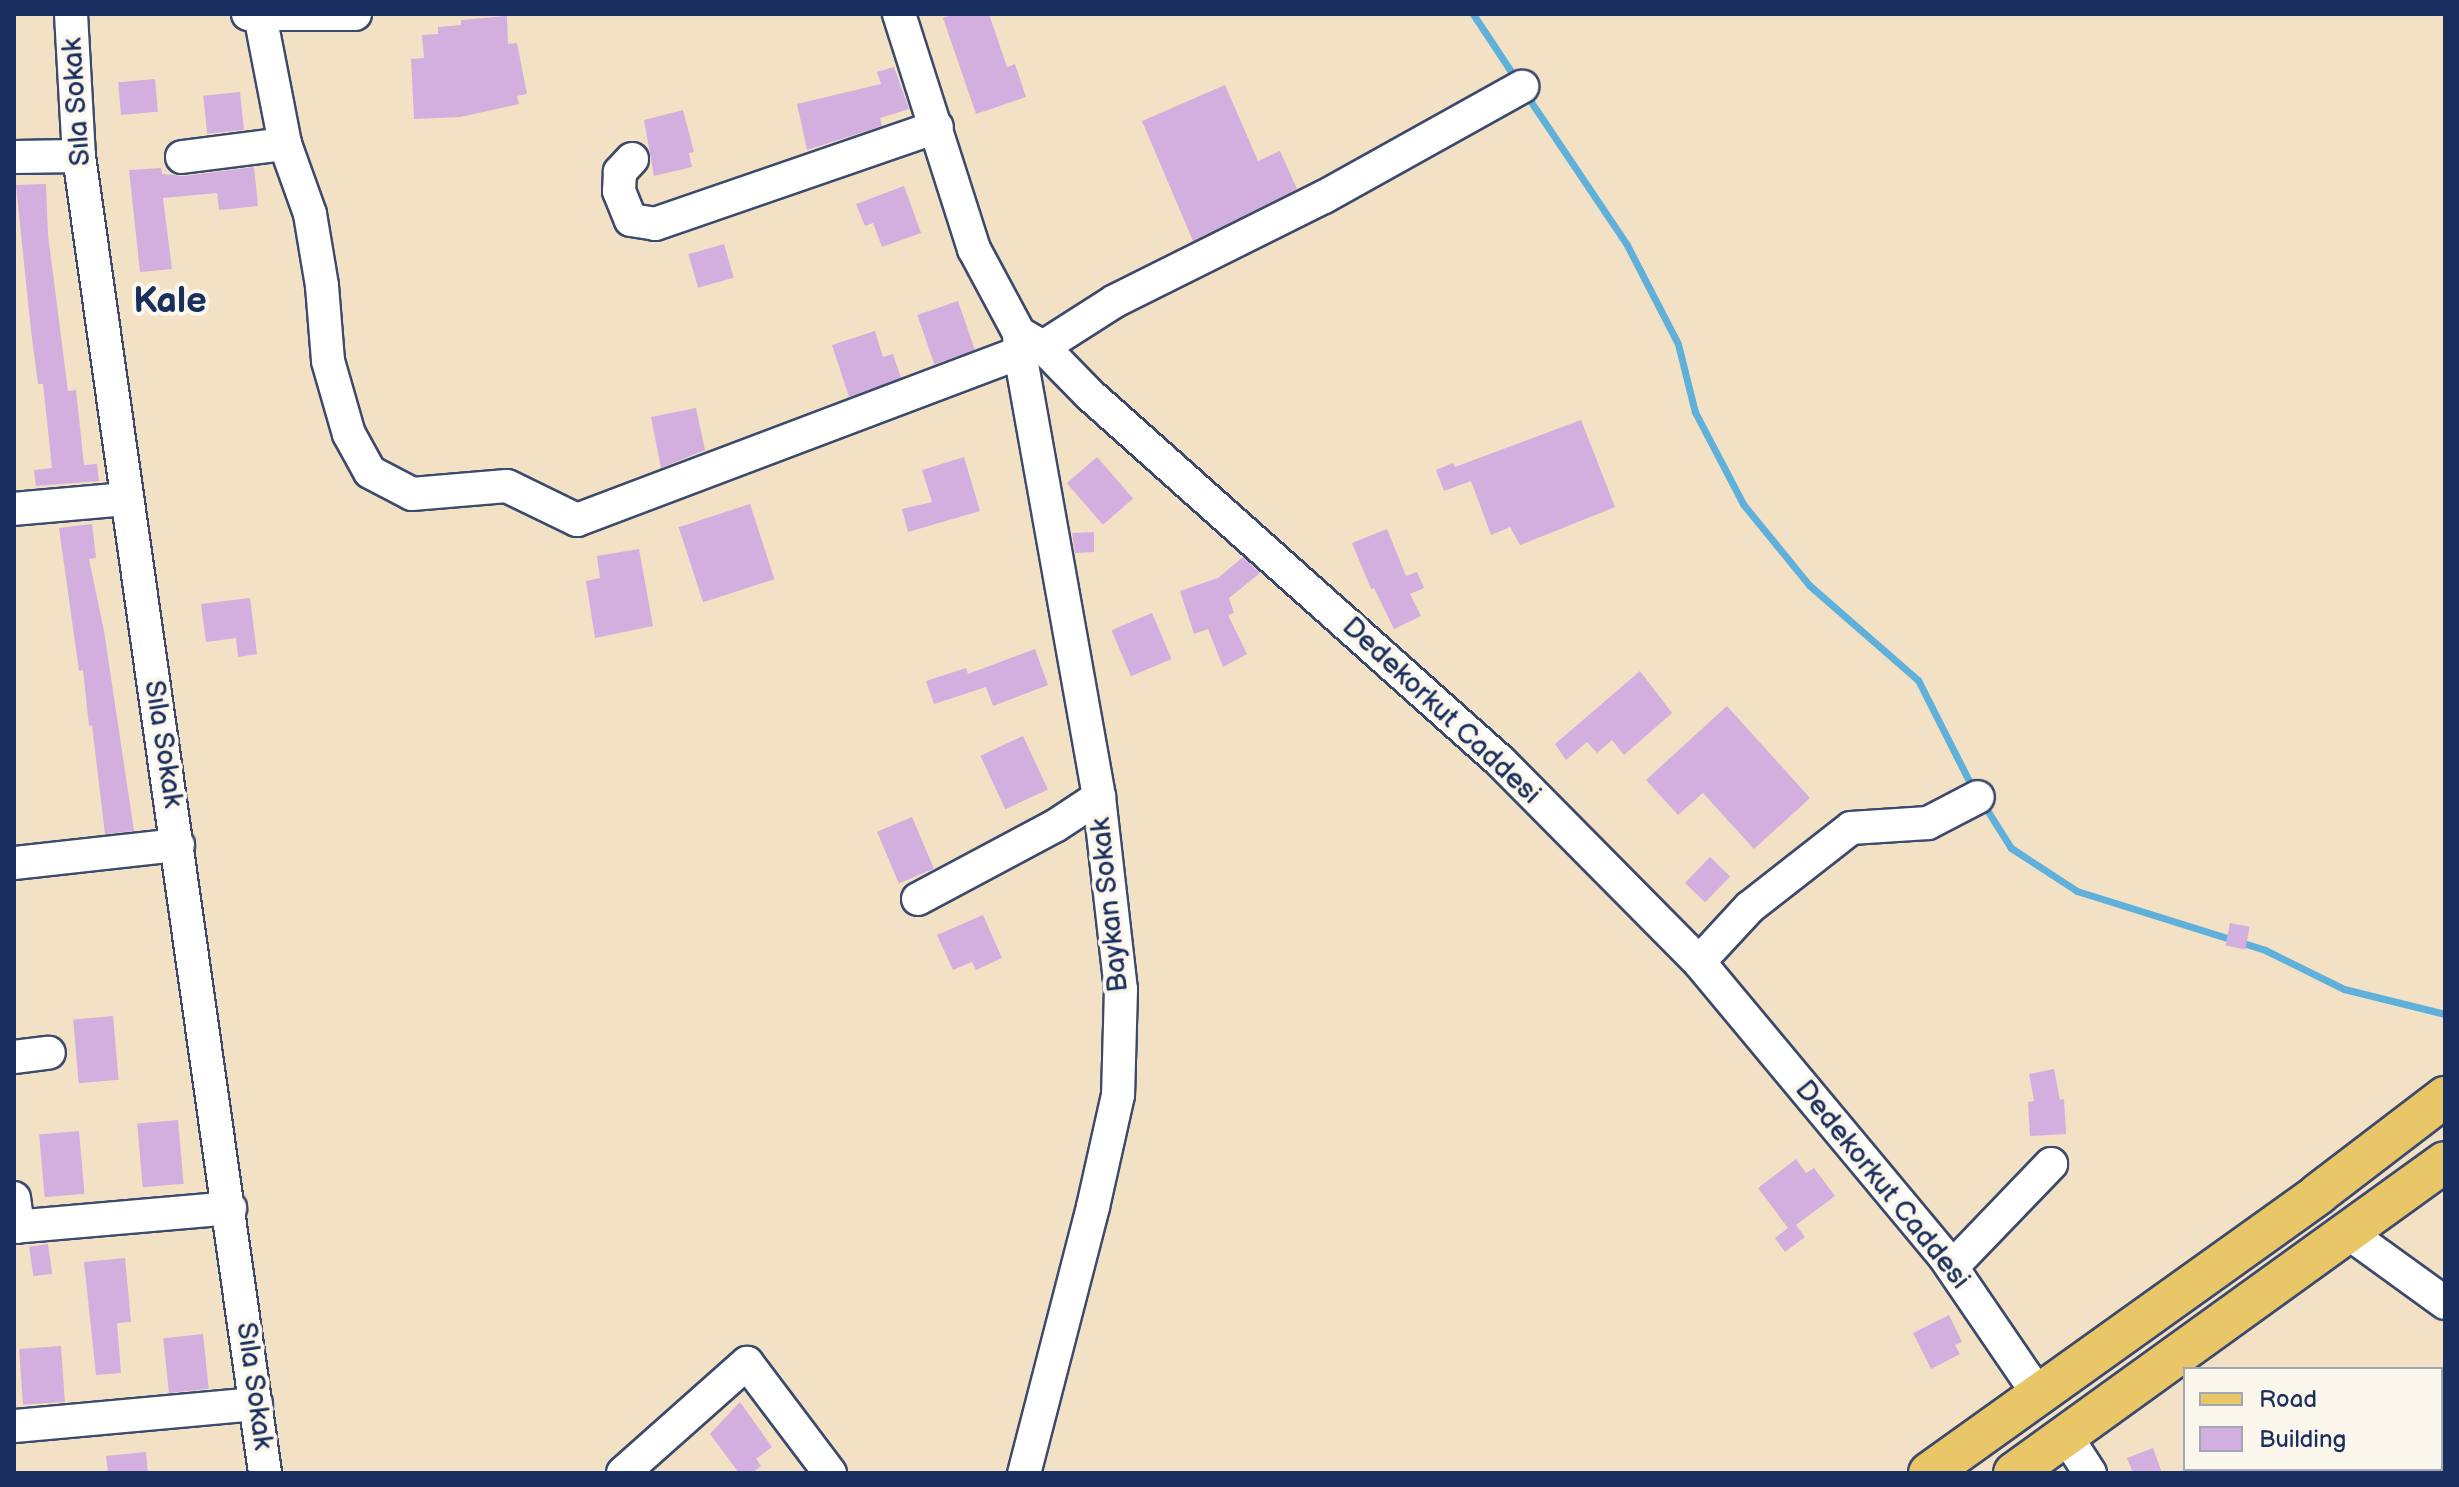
<!DOCTYPE html>
<meta charset="utf-8">
<style>
body{margin:0}
#map{position:relative;width:2459px;height:1487px;overflow:hidden;background:#f3e1c5;font-family:"Balsamiq Sans",sans-serif}
div>[style]{position:absolute}
.stream>*{height:7px;margin:-3.5px;padding:0 3.5px;transform-origin:3.5px;border-radius:3.5px;background:#5fb0da}
.building>*{inset:0;background:#d2afde;transform-origin:0 0}
.roads{filter:drop-shadow(2px 0 #3b4a6d) drop-shadow(-2px 0 #3b4a6d) drop-shadow(0 2px #3b4a6d) drop-shadow(0 -2px #3b4a6d)}
.minor>*{height:32px;margin:-16px;padding:0 16px;transform-origin:16px;border-radius:16px;background:#fff}
.major>*{height:40px;margin:-20px;padding:0 20px;transform-origin:20px;border-radius:20px;background:#e9c769}
span{translate:-50% -50%;white-space:nowrap;text-align:center;line-height:1.15;-webkit-text-stroke:8px #fbf7ec;paint-order:stroke}
.street-label{font-size:28px;color:#1b2f5e}
.district-label{font-size:36px;color:#1b2f5e;font-weight:700}
.frame{position:absolute;inset:0;border:16px solid #1b2f5e;pointer-events:none}
.legend{position:absolute;left:2183px;top:1367px;width:260px;height:104px;box-sizing:border-box;background:#fbf7ec;border:2px solid #a1a7b3;margin:0;padding:10px 14px;list-style:none;font-size:24px;color:#1b2f5e}
.legend li{display:flex;align-items:center;gap:16px;height:40px}
.legend b{width:40px;border:2px solid #a1a7b3}
</style>
<div id="map">
<div class="stream">
<i style="left:1473px;top:14px;width:78px;rotate:56.5deg"></i>
<i style="left:1525px;top:93px;width:183px;rotate:56.1deg"></i>
<i style="left:1627px;top:245px;width:111px;rotate:62.7deg"></i>
<i style="left:1678px;top:344px;width:70px;rotate:76deg"></i>
<i style="left:1695px;top:412px;width:104px;rotate:62.4deg"></i>
<i style="left:1743px;top:504px;width:104px;rotate:50.8deg"></i>
<i style="left:1809px;top:585px;width:145px;rotate:41.1deg"></i>
<i style="left:1918px;top:680px;width:122px;rotate:63.2deg"></i>
<i style="left:1982px;top:802px;width:54px;rotate:57.8deg"></i>
<i style="left:2011px;top:848px;width:79px;rotate:33.1deg"></i>
<i style="left:2077px;top:891px;width:197px;rotate:17.4deg"></i>
<i style="left:2265px;top:950px;width:88px;rotate:26.3deg"></i>
<i style="left:2344px;top:989px;width:104px;rotate:13.9deg"></i>
</div>
<div class="building">
<i style="clip-path:polygon(955px 14px,989px 14px,1007px 67px,1015px 64px,1026px 97px,976px 114px,943px 18px)"></i>
<i style="clip-path:polygon(507px 16px,508px 44px,517px 43px,527px 94px,517px 96px,519px 104px,460px 117px,414px 119px,411px 59px,424px 58px,422px 35px,438px 34px,438px 27px,461px 25px,461px 20px)"></i>
<i style="clip-path:polygon(894px 67px,909px 109px,880px 118px,882px 126px,807px 150px,797px 104px,881px 84px,877px 72px)"></i>
<i style="left:155px;top:79px;width:33px;height:37px;rotate:85deg"></i>
<i style="clip-path:polygon(1225px 85px,1258px 161px,1280px 151px,1297px 189px,1193px 241px,1142px 121px)"></i>
<i style="left:240px;top:92px;width:38px;height:37px;rotate:84deg"></i>
<i style="clip-path:polygon(683px 110px,694px 152px,689px 153px,692px 167px,654px 176px,644px 120px)"></i>
<i style="clip-path:polygon(254px 167px,258px 206px,219px 210px,217px 193px,163px 198px,172px 269px,140px 272px,129px 170px,161px 168px,162px 174px,184px 176px)"></i>
<i style="clip-path:polygon(46px 184px,48px 235px,68px 391px,76px 390px,84px 465px,97px 464px,99px 481px,36px 486px,34px 470px,52px 468px,43px 384px,38px 384px,31px 331px,16px 185px)"></i>
<i style="clip-path:polygon(904px 186px,921px 233px,882px 247px,873px 223px,865px 226px,856px 204px)"></i>
<i style="left:724px;top:244px;width:35px;height:37px;rotate:74deg"></i>
<i style="left:958px;top:301px;width:52px;height:43px;rotate:71deg"></i>
<i style="clip-path:polygon(875px 331px,883px 357px,893px 354px,901px 378px,849px 397px,832px 345px)"></i>
<i style="clip-path:polygon(696px 408px,705px 450px,661px 468px,651px 417px)"></i>
<i style="clip-path:polygon(1581px 420px,1615px 507px,1520px 545px,1510px 527px,1491px 535px,1471px 481px,1444px 491px,1436px 470px,1453px 463px,1455px 467px)"></i>
<i style="clip-path:polygon(964px 457px,980px 511px,908px 532px,902px 509px,932px 502px,922px 470px)"></i>
<i style="left:1097px;top:457px;width:55px;height:40px;rotate:49deg"></i>
<i style="left:750px;top:504px;width:79px;height:75px;rotate:72deg"></i>
<i style="clip-path:polygon(92px 524px,96px 558px,89px 559px,104px 631px,134px 831px,105px 834px,92px 725px,89px 726px,83px 670px,79px 671px,59px 528px)"></i>
<i style="clip-path:polygon(1387px 529px,1406px 576px,1417px 572px,1424px 588px,1410px 594px,1421px 616px,1394px 629px,1374px 588px,1371px 589px,1352px 543px)"></i>
<i style="clip-path:polygon(1094px 532px,1094px 552px,1075px 553px,1072px 533px)"></i>
<i style="clip-path:polygon(639px 549px,653px 626px,595px 638px,586px 581px,600px 578px,597px 556px)"></i>
<i style="clip-path:polygon(1243px 557px,1260px 573px,1229px 598px,1234px 613px,1228px 615px,1247px 654px,1223px 667px,1208px 629px,1194px 634px,1180px 591px,1218px 578px)"></i>
<i style="clip-path:polygon(250px 598px,257px 654px,238px 657px,236px 638px,206px 642px,201px 604px)"></i>
<i style="left:1152px;top:613px;width:50px;height:44px;rotate:67deg"></i>
<i style="clip-path:polygon(1035px 649px,1048px 685px,993px 706px,986px 687px,934px 704px,926px 681px,966px 668px,968px 674px)"></i>
<i style="clip-path:polygon(1640px 671px,1672px 713px,1624px 755px,1612px 740px,1597px 753px,1587px 742px,1566px 760px,1555px 744px)"></i>
<i style="clip-path:polygon(1727px 706px,1810px 798px,1754px 849px,1703px 793px,1678px 815px,1646px 780px)"></i>
<i style="left:1023px;top:736px;width:59px;height:47px;rotate:65deg"></i>
<i style="left:912px;top:817px;width:56px;height:38px;rotate:67deg"></i>
<i style="left:1710px;top:857px;width:28px;height:36px;rotate:44deg"></i>
<i style="clip-path:polygon(983px 915px,1002px 958px,976px 970px,972px 962px,953px 970px,937px 935px)"></i>
<i style="left:2230px;top:923px;width:20px;height:23px;rotate:11deg"></i>
<i style="left:113px;top:1016px;width:64px;height:40px;rotate:85deg"></i>
<i style="clip-path:polygon(2054px 1069px,2060px 1100px,2064px 1099px,2066px 1134px,2030px 1136px,2028px 1102px,2034px 1101px,2029px 1074px)"></i>
<i style="left:178px;top:1120px;width:64px;height:41px;rotate:85deg"></i>
<i style="left:79px;top:1131px;width:63px;height:40px;rotate:85deg"></i>
<i style="clip-path:polygon(1796px 1159px,1806px 1173px,1814px 1168px,1835px 1196px,1796px 1225px,1805px 1237px,1785px 1252px,1775px 1238px,1788px 1228px,1758px 1188px)"></i>
<i style="left:48px;top:1244px;width:30px;height:19px;rotate:82deg"></i>
<i style="clip-path:polygon(125px 1258px,131px 1322px,117px 1323px,121px 1373px,96px 1375px,84px 1262px)"></i>
<i style="clip-path:polygon(1949px 1315px,1962px 1342px,1955px 1345px,1960px 1354px,1931px 1369px,1913px 1333px)"></i>
<i style="left:203px;top:1334px;width:55px;height:40px;rotate:84deg"></i>
<i style="left:61px;top:1346px;width:56px;height:42px;rotate:86deg"></i>
<i style="clip-path:polygon(740px 1402px,772px 1447px,756px 1459px,761px 1466px,752px 1473px,739px 1473px,710px 1434px)"></i>
<i style="clip-path:polygon(2153px 1448px,2162px 1473px,2133px 1473px,2127px 1458px)"></i>
<i style="clip-path:polygon(146px 1452px,148px 1473px,108px 1473px,106px 1456px)"></i>
</div>
<div class="roads">
<div class="minor">
<i style="left:71px;top:14px;width:142px;rotate:86.8deg"></i>
<i style="left:79px;top:156px;width:1330px;rotate:81.96deg"></i>
<i style="left:248px;top:14px;width:107px"></i>
<i style="left:899px;top:14px;width:247px;rotate:72.3deg"></i>
<i style="left:974px;top:249px;width:95px;rotate:61.8deg"></i>
<i style="left:1019px;top:333px;width:28px;rotate:30deg"></i>
<i style="left:1043px;top:347px;width:66px;rotate:45.6deg"></i>
<i style="left:1089px;top:394px;width:552px;rotate:41.77deg"></i>
<i style="left:1501px;top:762px;width:281px;rotate:45.3deg"></i>
<i style="left:1699px;top:962px;width:383px;rotate:50.2deg"></i>
<i style="left:1944px;top:1256px;width:167px;rotate:55.7deg"></i>
<i style="left:260px;top:15px;width:131px;rotate:79deg"></i>
<i style="left:285px;top:144px;width:74px;rotate:70.3deg"></i>
<i style="left:310px;top:214px;width:73px;rotate:80.5deg"></i>
<i style="left:322px;top:286px;width:75px;rotate:85.4deg"></i>
<i style="left:328px;top:361px;width:76px;rotate:74deg"></i>
<i style="left:349px;top:434px;width:43px;rotate:61.1deg"></i>
<i style="left:370px;top:472px;width:47px;rotate:27.6deg"></i>
<i style="left:412px;top:494px;width:95px;rotate:-4.8deg"></i>
<i style="left:507px;top:486px;width:78px;rotate:25.9deg"></i>
<i style="left:577px;top:520px;width:473px;rotate:-20.7deg"></i>
<i style="left:14px;top:157px;width:65px;rotate:-0.9deg"></i>
<i style="left:182px;top:157px;width:104px;rotate:-7.2deg"></i>
<i style="left:632px;top:159px;width:18px;rotate:133deg"></i>
<i style="left:620px;top:172px;width:19px;rotate:93deg"></i>
<i style="left:619px;top:191px;width:31px;rotate:68deg"></i>
<i style="left:631px;top:220px;width:24px;rotate:9deg"></i>
<i style="left:655px;top:224px;width:298px;rotate:-19deg"></i>
<i style="left:1019px;top:333px;width:20px;rotate:87deg"></i>
<i style="left:1020px;top:353px;width:451px;rotate:79.9deg"></i>
<i style="left:1099px;top:797px;width:193px;rotate:83.5deg"></i>
<i style="left:1121px;top:989px;width:106px;rotate:91.6deg"></i>
<i style="left:1118px;top:1095px;width:115px;rotate:102.6deg"></i>
<i style="left:1093px;top:1207px;width:275px;rotate:104.5deg"></i>
<i style="left:1043px;top:347px;width:85px;rotate:-32.6deg"></i>
<i style="left:1115px;top:301px;width:233px;rotate:-26.5deg"></i>
<i style="left:1324px;top:197px;width:227px;rotate:-29.1deg"></i>
<i style="left:14px;top:509px;width:111px;rotate:-5.1deg"></i>
<i style="left:14px;top:863px;width:165px;rotate:-6.3deg"></i>
<i style="left:918px;top:899px;width:155px;rotate:-28.1deg"></i>
<i style="left:1055px;top:826px;width:53px;rotate:-33.4deg"></i>
<i style="left:1699px;top:962px;width:75px;rotate:-47.2deg"></i>
<i style="left:1750px;top:907px;width:128px;rotate:-38deg"></i>
<i style="left:1851px;top:828px;width:77px;rotate:-3.7deg"></i>
<i style="left:1928px;top:823px;width:56px;rotate:-27.5deg"></i>
<i style="left:14px;top:1057px;width:35px;rotate:-7deg"></i>
<i style="left:14px;top:1198px;width:29px;rotate:82deg"></i>
<i style="left:14px;top:1227px;width:217px;rotate:-5deg"></i>
<i style="left:2347px;top:1232px;width:121px;rotate:35.9deg"></i>
<i style="left:1952px;top:1267px;width:143px;rotate:-46.1deg"></i>
<i style="left:14px;top:1426px;width:243px;rotate:-5.2deg"></i>
<i style="left:2066px;top:1436px;width:44px;rotate:57deg"></i>
<i style="left:623px;top:1473px;width:166px;rotate:-41.6deg"></i>
<i style="left:747px;top:1363px;width:138px;rotate:53deg"></i>
</div>
<div class="major">
<i style="left:1929px;top:1473px;width:479px;rotate:-35.6deg"></i>
<i style="left:2318px;top:1194px;width:160px;rotate:-37.4deg"></i>
<i style="left:2014px;top:1473px;width:531px;rotate:-35.81deg"></i>
</div>
</div>
<div class="street-label">
<span style="left:77px;top:102px;rotate:-94deg">Sıla Sokak</span>
<span style="left:1441px;top:711px;rotate:43deg">Dedekorkut Caddesi</span>
<span style="left:163px;top:744px;rotate:81deg">Sıla Sokak</span>
<span style="left:1110px;top:905px;rotate:-96deg">Baykan Sokak</span>
<span style="left:1882px;top:1185px;rotate:51deg">Dedekorkut Caddesi</span>
<span style="left:254px;top:1386px;rotate:82deg">Sıla Sokak</span>
</div>
<div class="district-label">
<span style="left:170px;top:302px">Kale</span>
</div>
<div class="frame"></div>
<ul class="legend">
<li><b style="height:10px;background:#e9c769"></b>Road</li>
<li><b style="height:22px;background:#d2afde"></b>Building</li>
</ul>
</div>
